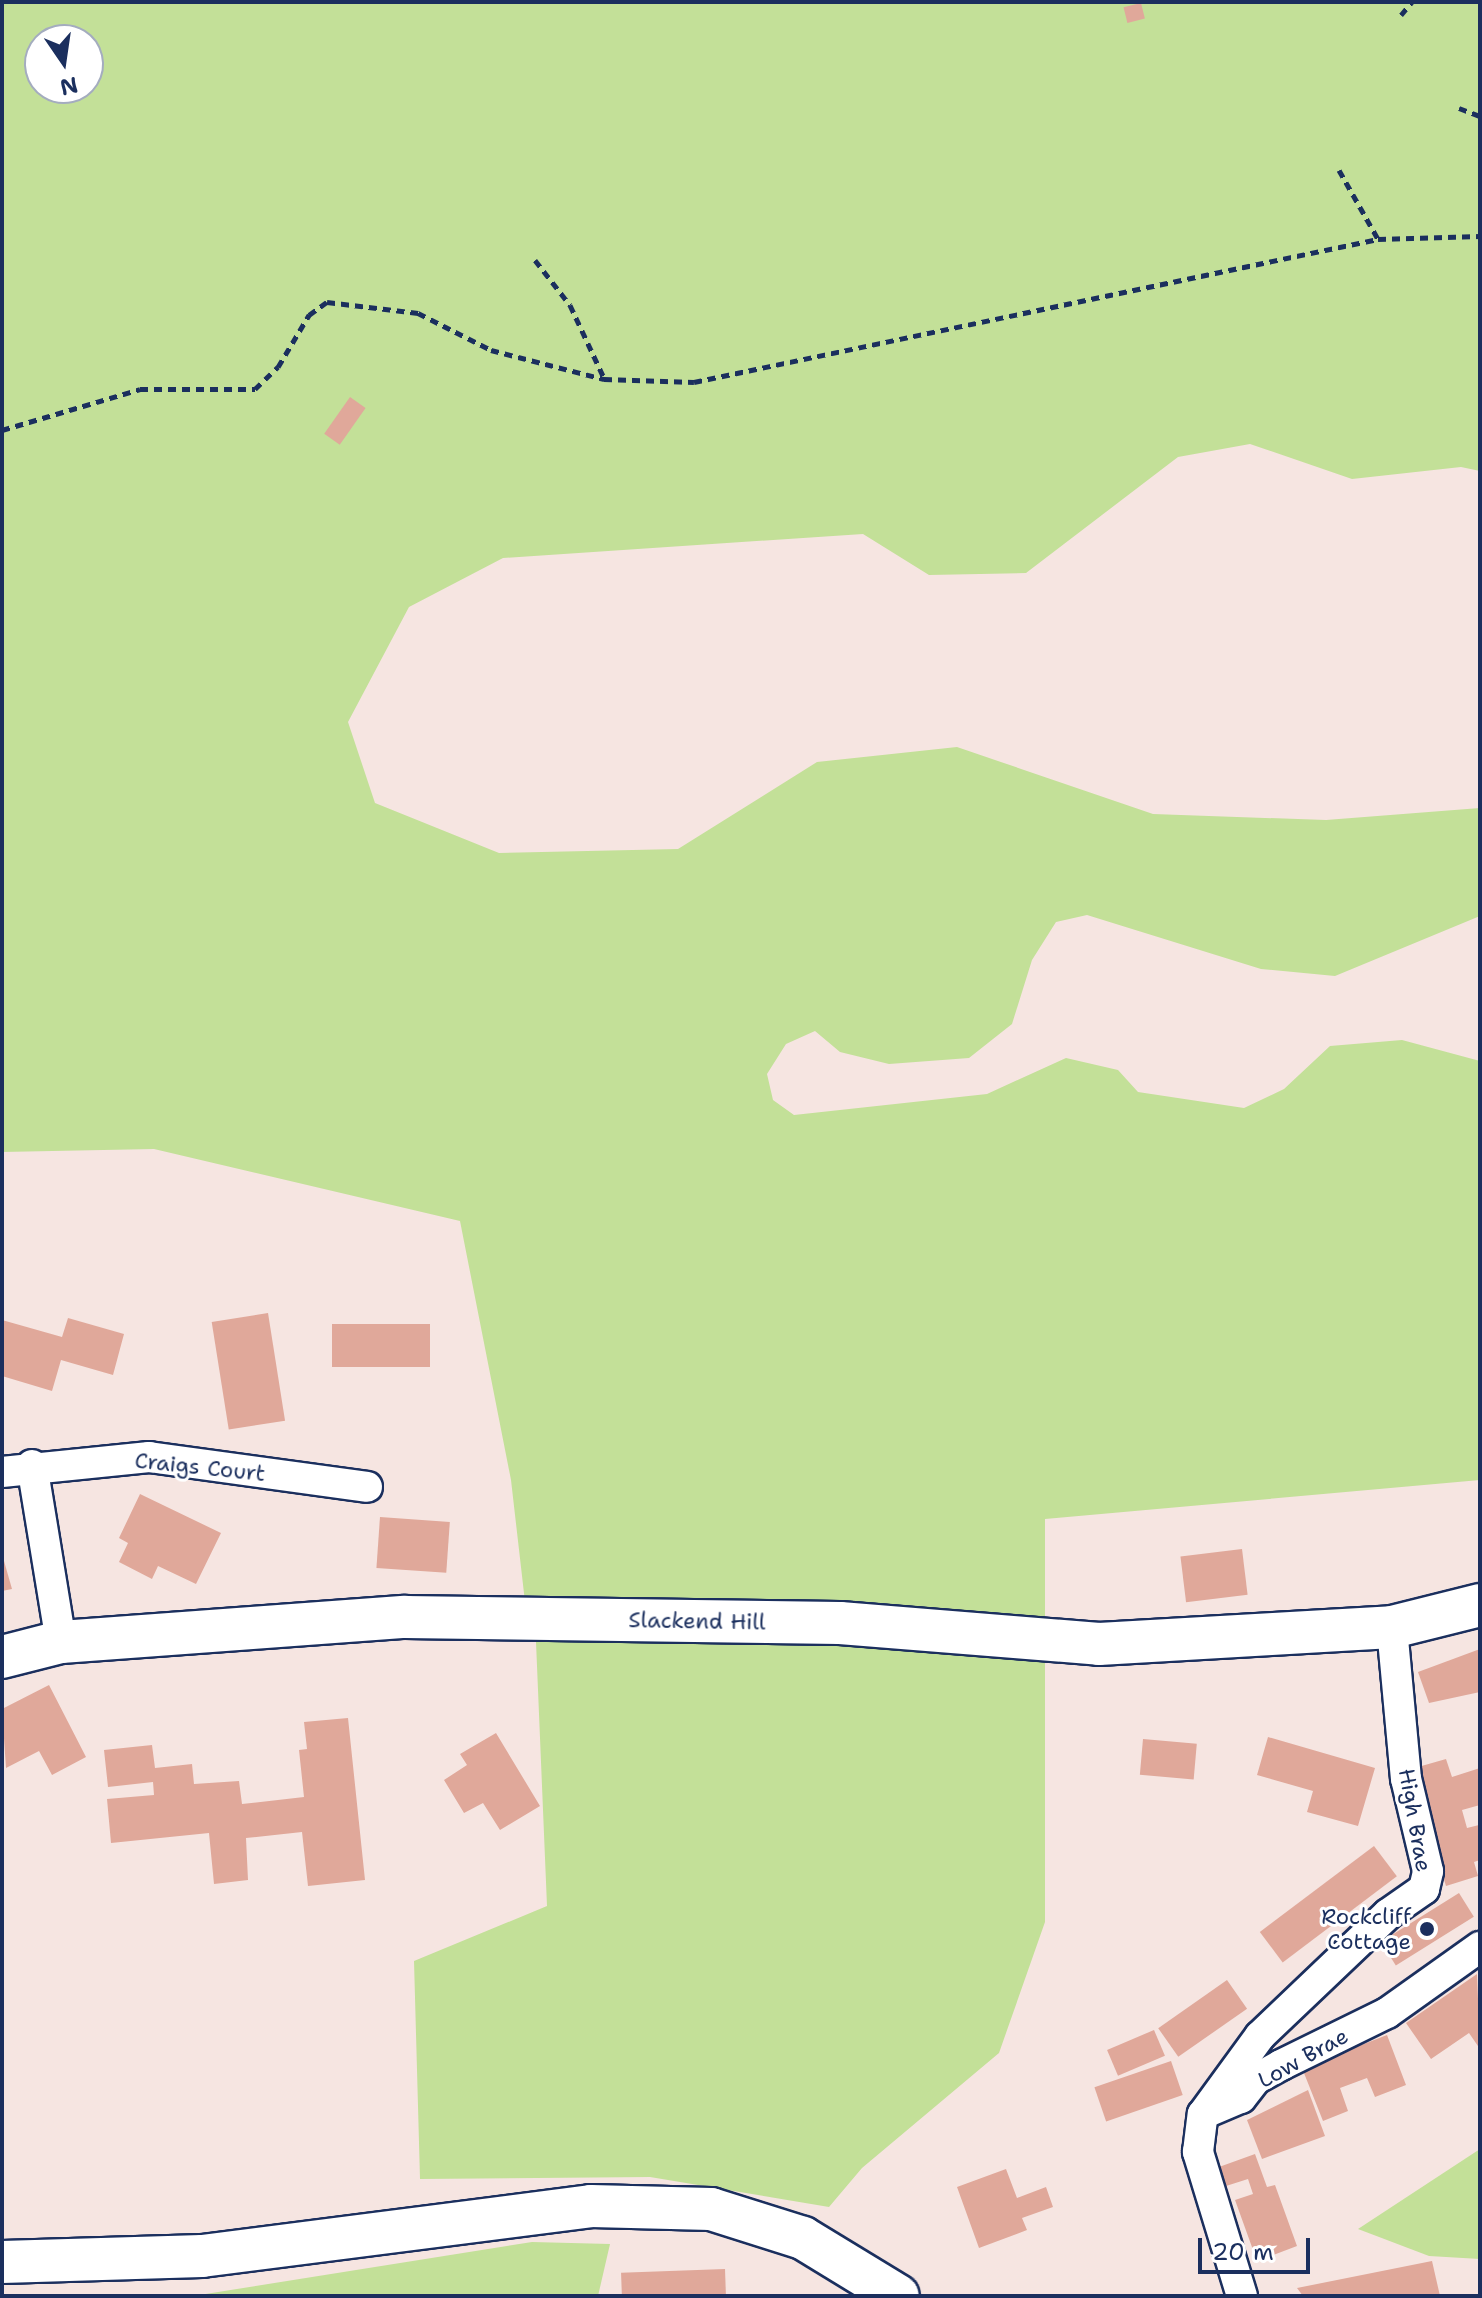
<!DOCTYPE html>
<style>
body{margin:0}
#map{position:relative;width:1482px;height:2298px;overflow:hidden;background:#f6e5e1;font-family:"Shantell Sans",sans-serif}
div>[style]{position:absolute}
.green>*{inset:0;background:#c3e098}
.building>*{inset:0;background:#e0a89a;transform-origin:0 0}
.path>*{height:5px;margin-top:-2.5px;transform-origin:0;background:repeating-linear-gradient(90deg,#1b2f5e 0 8px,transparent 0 14px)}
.roads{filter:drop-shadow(2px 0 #1b2f5e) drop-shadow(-2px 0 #1b2f5e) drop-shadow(0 2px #1b2f5e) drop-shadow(0 -2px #1b2f5e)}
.street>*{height:30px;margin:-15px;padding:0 15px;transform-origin:15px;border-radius:15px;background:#fff}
.secondary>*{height:42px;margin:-21px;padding:0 21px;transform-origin:21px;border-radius:21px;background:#fff}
.dots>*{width:22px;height:22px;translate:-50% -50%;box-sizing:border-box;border:4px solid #fff;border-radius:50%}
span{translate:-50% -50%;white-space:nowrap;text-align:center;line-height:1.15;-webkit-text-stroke:6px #fff;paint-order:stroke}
.street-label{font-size:22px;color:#1b2f5e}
.poi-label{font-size:22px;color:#1b2f5e}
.right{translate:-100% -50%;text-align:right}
.frame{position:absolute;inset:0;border:4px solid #1b2f5e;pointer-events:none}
.north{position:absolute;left:24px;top:24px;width:80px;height:80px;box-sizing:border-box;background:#fff;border:2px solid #a4acbf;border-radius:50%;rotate:167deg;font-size:22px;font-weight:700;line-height:32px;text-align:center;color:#1b2f5e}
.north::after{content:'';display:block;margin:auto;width:28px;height:36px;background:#1b2f5e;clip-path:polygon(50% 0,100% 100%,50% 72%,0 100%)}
.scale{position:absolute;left:1198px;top:2238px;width:112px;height:36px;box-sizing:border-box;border:4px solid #1b2f5e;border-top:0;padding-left:10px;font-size:24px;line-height:28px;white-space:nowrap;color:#1b2f5e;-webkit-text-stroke:6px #fff;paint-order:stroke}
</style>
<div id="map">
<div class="green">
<i style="clip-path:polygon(evenodd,2px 2px,1480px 2px,1480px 471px,1461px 467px,1352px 479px,1250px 444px,1178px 457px,1026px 573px,929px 575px,863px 534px,503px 558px,409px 607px,348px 722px,375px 803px,499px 853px,678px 849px,817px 762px,957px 747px,1153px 814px,1326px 820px,1480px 808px,1480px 916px,1335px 976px,1261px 969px,1087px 915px,1056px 922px,1032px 960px,1012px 1024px,969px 1058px,889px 1064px,840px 1052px,815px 1031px,786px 1044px,767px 1074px,773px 1100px,794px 1115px,987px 1094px,1066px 1058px,1118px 1070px,1138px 1092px,1244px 1108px,1284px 1089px,1330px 1046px,1402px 1040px,1480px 1061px,1480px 1480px,1045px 1519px,1045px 1922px,999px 2053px,862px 2168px,829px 2207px,650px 2177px,420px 2179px,414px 1961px,547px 1906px,535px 1618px,525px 1602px,511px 1480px,460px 1221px,154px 1149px,2px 1152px,2px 2px,40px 40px,88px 40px,88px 88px,40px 88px,40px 40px)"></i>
<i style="clip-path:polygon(1480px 2149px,1480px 2259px,1429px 2256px,1358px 2229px)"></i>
<i style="clip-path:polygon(532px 2242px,610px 2244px,598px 2296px,193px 2296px)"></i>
</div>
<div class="building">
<i style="left:1141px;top:3px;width:16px;height:18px;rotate:76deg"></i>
<i style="left:350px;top:397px;width:19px;height:45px;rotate:35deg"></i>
<i style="left:268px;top:1313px;width:109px;height:57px;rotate:81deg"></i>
<i style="clip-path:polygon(68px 1318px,124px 1334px,113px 1375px,61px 1360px,52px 1391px,2px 1376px,2px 1320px,62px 1337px)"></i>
<i style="left:430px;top:1324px;width:43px;height:98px;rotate:90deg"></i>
<i style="clip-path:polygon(140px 1494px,221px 1533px,196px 1584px,158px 1566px,152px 1579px,119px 1562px,128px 1543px,119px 1538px)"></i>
<i style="left:380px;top:1517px;width:70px;height:51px;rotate:4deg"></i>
<i style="left:1242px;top:1549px;width:46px;height:62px;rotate:83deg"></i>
<i style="clip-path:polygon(2px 1554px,12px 1589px,2px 1591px)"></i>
<i style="clip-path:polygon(1480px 1649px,1480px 1692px,1429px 1703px,1418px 1672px)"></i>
<i style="clip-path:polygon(49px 1685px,86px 1757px,52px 1775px,39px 1751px,6px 1768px,2px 1709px)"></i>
<i style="clip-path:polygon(348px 1718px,365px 1880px,308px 1886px,302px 1832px,246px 1838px,248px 1880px,214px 1884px,209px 1833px,111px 1843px,107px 1799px,154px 1795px,153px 1782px,108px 1787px,104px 1750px,152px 1745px,155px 1768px,192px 1764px,194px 1784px,239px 1781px,242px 1804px,304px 1797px,299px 1750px,307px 1749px,304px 1722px)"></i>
<i style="clip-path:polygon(496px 1733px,540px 1806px,500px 1830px,483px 1803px,464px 1813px,444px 1780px,467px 1765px,460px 1754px)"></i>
<i style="clip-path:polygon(1268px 1737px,1375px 1768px,1358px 1826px,1307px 1812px,1313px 1791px,1257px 1775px)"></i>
<i style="left:1143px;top:1739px;width:54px;height:36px;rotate:5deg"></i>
<i style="clip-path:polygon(1446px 1759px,1452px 1777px,1480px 1768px,1480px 1805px,1462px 1810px,1467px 1828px,1479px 1825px,1480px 1860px,1474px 1862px,1478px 1876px,1446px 1886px,1411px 1769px)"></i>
<i style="left:1374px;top:1846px;width:38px;height:143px;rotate:53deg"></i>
<i style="left:1459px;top:1893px;width:28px;height:92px;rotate:58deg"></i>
<i style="clip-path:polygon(1477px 1974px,1480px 2049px,1469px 2033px,1431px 2059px,1406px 2023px)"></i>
<i style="left:1227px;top:1980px;width:35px;height:84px;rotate:55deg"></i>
<i style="left:1154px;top:2030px;width:28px;height:51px;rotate:67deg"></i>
<i style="clip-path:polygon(1387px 2035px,1406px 2085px,1375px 2097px,1367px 2078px,1340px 2088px,1348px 2111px,1323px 2121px,1302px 2068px)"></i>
<i style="left:1171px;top:2061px;width:36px;height:81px;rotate:71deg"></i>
<i style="clip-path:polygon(1308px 2090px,1325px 2136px,1262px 2159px,1247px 2120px)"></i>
<i style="clip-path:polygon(1255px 2154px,1267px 2187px,1275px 2185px,1297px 2246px,1257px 2261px,1235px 2200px,1253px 2194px,1248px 2179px,1226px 2186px,1219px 2167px)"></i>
<i style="clip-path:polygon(1006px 2169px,1017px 2198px,1046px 2187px,1053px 2207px,1022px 2218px,1027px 2230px,979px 2248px,957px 2187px)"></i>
<i style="clip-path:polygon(1432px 2261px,1440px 2296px,1303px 2296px,1297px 2288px)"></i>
<i style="left:725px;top:2269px;width:27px;height:104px;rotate:88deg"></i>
</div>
<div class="path">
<i style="left:1401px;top:15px;width:17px;rotate:-50deg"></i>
<i style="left:1459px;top:108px;width:22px;rotate:21deg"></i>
<i style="left:1339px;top:170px;width:79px;rotate:60.5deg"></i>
<i style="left:535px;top:260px;width:57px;rotate:52.1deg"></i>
<i style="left:570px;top:305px;width:81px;rotate:65deg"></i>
<i style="left:2px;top:430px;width:144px;rotate:-16.5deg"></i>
<i style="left:140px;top:389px;width:115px"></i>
<i style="left:255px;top:389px;width:32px;rotate:-44deg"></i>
<i style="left:278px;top:367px;width:61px;rotate:-59.2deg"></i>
<i style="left:309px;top:315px;width:22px;rotate:-36deg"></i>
<i style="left:327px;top:302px;width:92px;rotate:6.9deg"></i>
<i style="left:418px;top:313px;width:82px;rotate:26.9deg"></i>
<i style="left:491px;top:350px;width:117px;rotate:14.4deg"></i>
<i style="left:604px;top:379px;width:90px;rotate:1.9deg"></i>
<i style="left:694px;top:382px;width:699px;rotate:-11.81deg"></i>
<i style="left:1378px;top:239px;width:102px;rotate:-1.7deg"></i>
</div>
<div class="roads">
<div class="street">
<i style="left:32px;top:1465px;width:179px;rotate:80.7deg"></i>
<i style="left:2px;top:1472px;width:148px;rotate:-5.8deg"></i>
<i style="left:149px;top:1457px;width:220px;rotate:7.8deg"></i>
<i style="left:1205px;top:2113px;width:39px;rotate:-23deg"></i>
<i style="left:1241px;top:2098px;width:24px;rotate:-52deg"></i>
<i style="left:1256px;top:2079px;width:29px;rotate:-29deg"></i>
<i style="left:1281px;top:2065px;width:118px;rotate:-26.1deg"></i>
<i style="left:1387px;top:2013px;width:114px;rotate:-35.4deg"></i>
<i style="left:1242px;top:2296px;width:151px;rotate:-107deg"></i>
<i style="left:1198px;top:2152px;width:38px;rotate:-83deg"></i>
<i style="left:1203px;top:2114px;width:97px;rotate:-53.8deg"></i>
<i style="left:1260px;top:2036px;width:177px;rotate:-43.6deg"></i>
<i style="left:1388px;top:1914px;width:44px;rotate:-34.8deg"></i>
<i style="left:1424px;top:1889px;width:18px;rotate:-77deg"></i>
<i style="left:1428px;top:1871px;width:95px;rotate:-103.4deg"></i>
<i style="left:1406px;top:1779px;width:153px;rotate:-95.3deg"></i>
</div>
<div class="secondary">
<i style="left:2px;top:1657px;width:61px;rotate:-14.3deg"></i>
<i style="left:61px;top:1642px;width:345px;rotate:-4.2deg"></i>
<i style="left:405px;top:1617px;width:435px;rotate:0.8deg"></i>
<i style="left:840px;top:1623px;width:260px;rotate:4.6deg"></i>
<i style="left:1099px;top:1644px;width:293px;rotate:-3.3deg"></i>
<i style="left:1392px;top:1627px;width:91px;rotate:-14deg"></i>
<i style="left:2px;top:2262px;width:200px;rotate:-1.7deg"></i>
<i style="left:202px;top:2256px;width:392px;rotate:-7.3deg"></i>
<i style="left:591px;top:2206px;width:120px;rotate:1.4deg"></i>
<i style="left:711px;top:2209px;width:96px;rotate:17.5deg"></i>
<i style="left:803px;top:2238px;width:111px;rotate:31.4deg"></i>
</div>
</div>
<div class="dots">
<i style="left:1427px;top:1929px;background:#1b2f5e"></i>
</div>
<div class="street-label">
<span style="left:200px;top:1467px;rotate:6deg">Craigs Court</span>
<span style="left:697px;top:1621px;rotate:1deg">Slackend Hill</span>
<span style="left:1415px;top:1820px;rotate:80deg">High Brae</span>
<span style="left:1303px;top:2058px;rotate:-29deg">Low Brae</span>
</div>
<div class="poi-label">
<span class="right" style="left:1411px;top:1929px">Rockcliff<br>Cottage</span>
</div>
<div class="frame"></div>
<div class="north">N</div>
<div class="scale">20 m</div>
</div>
